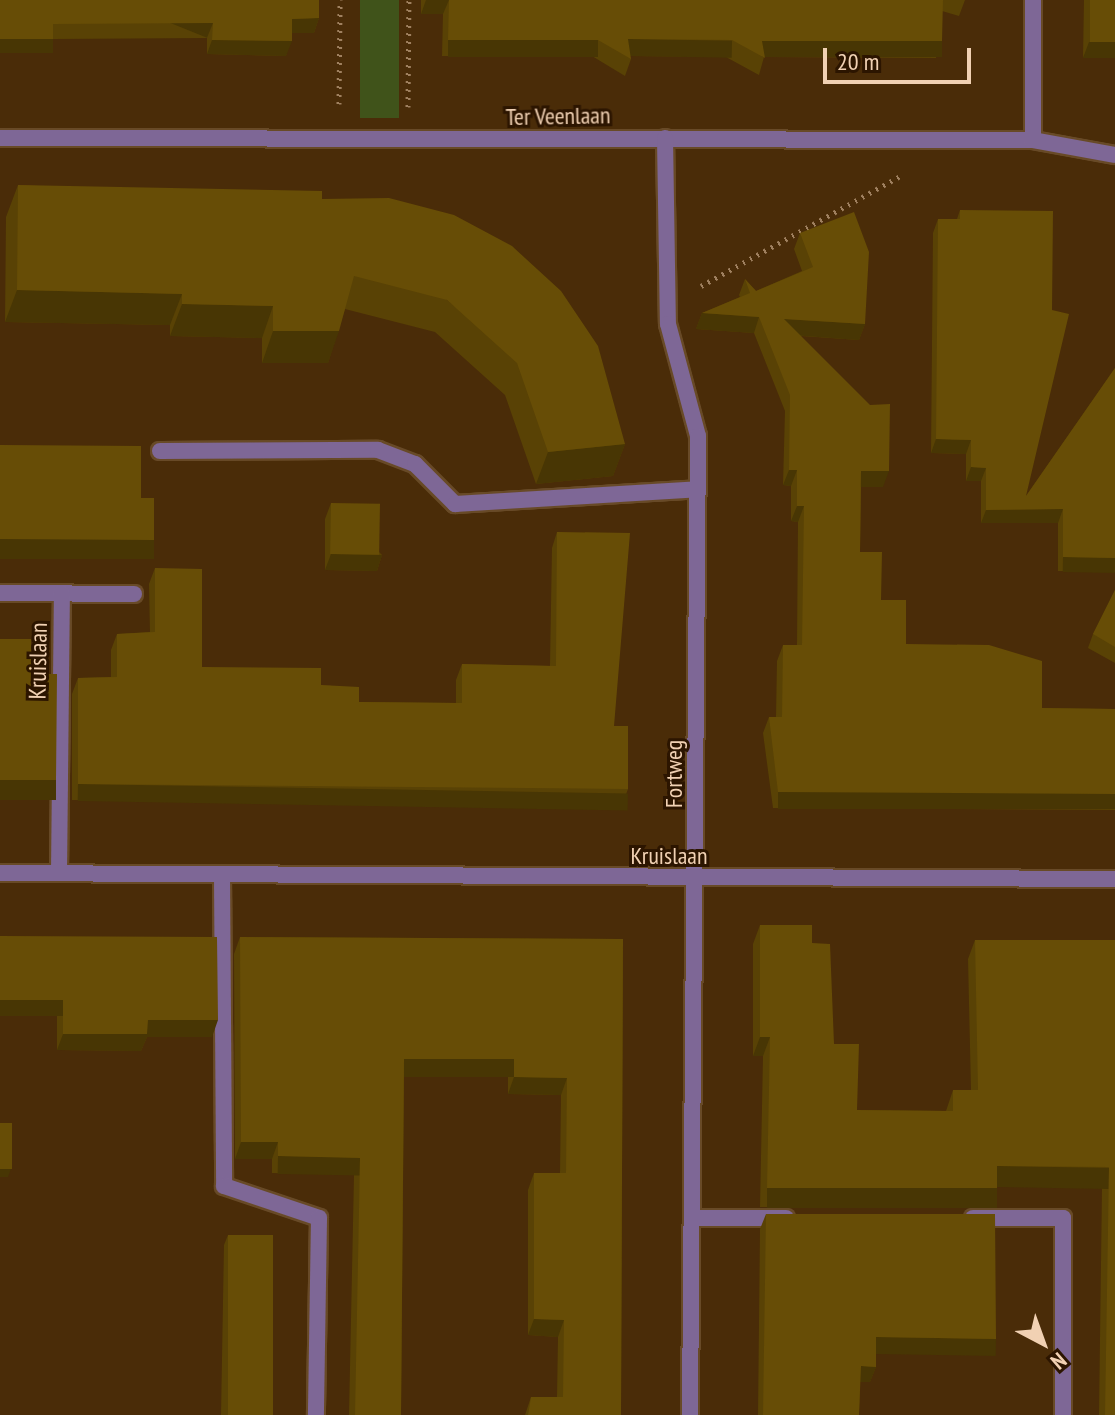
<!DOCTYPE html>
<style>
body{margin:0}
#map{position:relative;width:1115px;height:1415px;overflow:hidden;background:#4a2c08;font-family:"PT Sans Narrow",sans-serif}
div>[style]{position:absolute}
.green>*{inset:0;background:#40531a;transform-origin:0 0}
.path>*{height:5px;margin-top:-2.5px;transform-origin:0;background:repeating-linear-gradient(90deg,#9f805f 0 2px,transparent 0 8px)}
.roads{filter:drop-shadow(2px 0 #684a27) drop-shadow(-2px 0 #684a27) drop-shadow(0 2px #684a27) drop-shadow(0 -2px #684a27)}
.service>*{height:16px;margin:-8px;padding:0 8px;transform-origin:8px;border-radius:8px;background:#7e6796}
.minor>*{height:16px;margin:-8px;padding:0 8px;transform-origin:8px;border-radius:8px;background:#7e6796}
.wall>*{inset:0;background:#594205}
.shaded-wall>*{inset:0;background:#483604;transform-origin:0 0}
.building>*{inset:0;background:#674d06;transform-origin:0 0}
span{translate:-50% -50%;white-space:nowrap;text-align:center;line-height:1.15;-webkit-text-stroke:6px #2c1500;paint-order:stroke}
.street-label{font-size:24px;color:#f1d1b3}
.north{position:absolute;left:1003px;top:1303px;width:80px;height:80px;-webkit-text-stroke:6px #2c1500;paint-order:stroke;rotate:139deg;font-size:22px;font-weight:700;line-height:32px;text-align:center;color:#f1d1b3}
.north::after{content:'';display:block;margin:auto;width:28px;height:36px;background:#f1d1b3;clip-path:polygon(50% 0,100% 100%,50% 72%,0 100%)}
.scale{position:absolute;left:823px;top:48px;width:148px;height:36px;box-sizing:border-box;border:4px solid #f1d1b3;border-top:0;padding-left:10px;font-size:24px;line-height:28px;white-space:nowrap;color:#f1d1b3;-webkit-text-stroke:6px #2c1500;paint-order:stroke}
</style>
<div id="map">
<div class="green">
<i style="left:360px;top:0;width:39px;height:118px"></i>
</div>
<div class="path">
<i style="left:339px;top:104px;width:104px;rotate:-89.4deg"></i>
<i style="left:408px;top:107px;width:107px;rotate:-89.5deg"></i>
<i style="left:701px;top:286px;width:230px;rotate:-28.9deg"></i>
</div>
<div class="roads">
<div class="service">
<i style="left:160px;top:451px;width:218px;rotate:-0.3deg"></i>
<i style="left:378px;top:450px;width:40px;rotate:21deg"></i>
<i style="left:415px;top:464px;width:57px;rotate:45deg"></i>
<i style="left:455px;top:504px;width:243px;rotate:-3.5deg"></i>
<i style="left:0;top:593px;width:134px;rotate:0.4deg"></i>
<i style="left:59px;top:873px;width:280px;rotate:-89.4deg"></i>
<i style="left:222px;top:876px;width:310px;rotate:89.6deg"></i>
<i style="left:224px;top:1186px;width:100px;rotate:18.6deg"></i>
<i style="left:319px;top:1218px;width:197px;rotate:90.9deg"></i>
<i style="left:692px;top:1218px;width:94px"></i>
<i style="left:973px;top:1218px;width:90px"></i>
<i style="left:1063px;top:1218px;width:197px;rotate:90deg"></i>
</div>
<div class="minor">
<i style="left:0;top:138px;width:1033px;rotate:0.11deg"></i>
<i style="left:1033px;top:140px;width:83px;rotate:10.4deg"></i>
<i style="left:665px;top:138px;width:186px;rotate:89.1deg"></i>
<i style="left:668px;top:324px;width:116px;rotate:75deg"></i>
<i style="left:698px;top:436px;width:979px;rotate:90.47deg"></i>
<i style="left:1033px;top:140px;width:140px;rotate:-90deg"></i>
<i style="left:0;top:873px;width:1115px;rotate:0.31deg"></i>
</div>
</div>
<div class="wall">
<i style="clip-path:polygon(0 0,319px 18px,314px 33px,292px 33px,286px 56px,207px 54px,207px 38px,53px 39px,48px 53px)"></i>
<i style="clip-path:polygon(421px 0,965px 0,959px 16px,942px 11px,936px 58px,764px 57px,759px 75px,726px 57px,630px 56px,631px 59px,625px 76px,592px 56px,442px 56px,443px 14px,421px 14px)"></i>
<i style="clip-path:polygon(1084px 0,1115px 0,1083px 58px)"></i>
<i style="clip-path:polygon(18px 185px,322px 199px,625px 444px,613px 476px,536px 484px,505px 395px,435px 332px,345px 309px,328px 363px,262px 363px,262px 338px,170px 336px,170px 325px,5px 322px,6px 217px)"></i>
<i style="clip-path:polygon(960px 210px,1026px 496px,1115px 368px,1115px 572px,1058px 571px,1058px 523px,981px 523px,981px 481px,966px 481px,966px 454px,931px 453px,933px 233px,938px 219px,957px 219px)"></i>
<i style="clip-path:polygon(800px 233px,865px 324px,859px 340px,801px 336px,883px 487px,861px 487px,860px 552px,881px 600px,906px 644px,1042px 708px,1115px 709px,1115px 810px,773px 808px,763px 733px,769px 717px,776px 717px,777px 661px,783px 645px,797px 645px,798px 522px,791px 521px,791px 486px,783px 485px,785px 411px,754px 333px,696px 329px,702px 313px,740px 297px,739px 295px,745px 279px,756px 291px,802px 271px,794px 249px)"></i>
<i style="clip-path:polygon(331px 503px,382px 555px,377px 571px,325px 570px,325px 519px)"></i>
<i style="clip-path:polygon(557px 532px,614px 726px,628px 789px,622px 805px,72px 800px,72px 694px,78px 678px,111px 677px,111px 650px,117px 634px,150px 632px,149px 584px,155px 568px,202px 667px,321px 685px,359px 702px,456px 703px,456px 680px,462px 664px,550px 666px,552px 548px)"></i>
<i style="clip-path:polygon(1115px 590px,1115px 663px,1088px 648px,1093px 634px)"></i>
<i style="clip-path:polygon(760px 925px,812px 943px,834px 1044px,857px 1110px,946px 1111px,953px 1090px,971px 1090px,968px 959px,975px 940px,1115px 940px,1115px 1415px,1099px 1415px,1102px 1187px,997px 1186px,990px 1207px,760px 1207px,763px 1056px,753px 1056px,753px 944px)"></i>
<i style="clip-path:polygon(0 936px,212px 1037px,147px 1037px,141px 1051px,57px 1050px,57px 1016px,0 1016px)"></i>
<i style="clip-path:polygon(240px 937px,623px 939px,621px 1415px,525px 1415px,531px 1397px,557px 1397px,558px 1337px,528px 1335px,528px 1190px,534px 1173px,560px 1173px,561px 1095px,508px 1094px,508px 1076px,404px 1076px,401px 1415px,349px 1415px,354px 1175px,272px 1173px,272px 1159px,235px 1159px,234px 954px)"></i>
<i style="clip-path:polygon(766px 1214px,996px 1339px,991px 1354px,876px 1353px,876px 1367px,870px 1382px,860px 1382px,859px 1415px,758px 1415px,760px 1229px)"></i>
<i style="clip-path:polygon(228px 1235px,271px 1415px,221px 1415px,224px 1245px)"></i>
</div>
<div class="shaded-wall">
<i style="clip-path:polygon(426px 0,449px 0,443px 14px,421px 14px)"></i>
<i style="clip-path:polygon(319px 18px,314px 33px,287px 33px,292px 19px)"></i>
<i style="left:213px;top:23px;width:16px;height:160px;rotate:112deg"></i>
<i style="left:0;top:39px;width:53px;height:14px"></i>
<i style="left:628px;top:39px;width:104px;height:17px;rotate:1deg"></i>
<i style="clip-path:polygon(212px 40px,292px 41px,286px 56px,207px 54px)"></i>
<i style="left:448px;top:40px;width:150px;height:17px"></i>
<i style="left:762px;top:41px;width:180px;height:16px"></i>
<i style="clip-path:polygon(1089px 42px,1115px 42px,1115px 58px,1083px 58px)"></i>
<i style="clip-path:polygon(17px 290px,182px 294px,170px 325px,5px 322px)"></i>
<i style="clip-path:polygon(182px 304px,273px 306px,262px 338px,170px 336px)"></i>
<i style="clip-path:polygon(702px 313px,759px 317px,754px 333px,696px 329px)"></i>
<i style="clip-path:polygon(784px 319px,865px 324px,859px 340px,778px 334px)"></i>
<i style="clip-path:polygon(273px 331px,339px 331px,328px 363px,262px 363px)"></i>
<i style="clip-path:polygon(936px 439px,971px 440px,966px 454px,931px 453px)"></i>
<i style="clip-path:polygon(625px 444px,613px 476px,536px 484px,548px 452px)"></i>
<i style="clip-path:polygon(971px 467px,986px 468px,981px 481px,966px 481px)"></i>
<i style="clip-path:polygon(789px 470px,797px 470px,791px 486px,783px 485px)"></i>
<i style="clip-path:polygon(861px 471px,889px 471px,883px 487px,855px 487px)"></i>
<i style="clip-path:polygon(797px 506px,804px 506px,798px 522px,791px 521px)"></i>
<i style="clip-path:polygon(1063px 509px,1058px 523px,981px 523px,986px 510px)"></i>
<i style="left:0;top:539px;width:154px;height:20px"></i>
<i style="clip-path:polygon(331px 554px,382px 555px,377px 571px,325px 570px)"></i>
<i style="left:1063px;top:557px;width:52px;height:15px;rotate:1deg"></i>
<i style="left:0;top:780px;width:56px;height:20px"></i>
<i style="left:78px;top:784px;width:550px;height:17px;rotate:1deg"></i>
<i style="left:778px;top:792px;width:337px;height:17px"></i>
<i style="left:0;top:1000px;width:63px;height:16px"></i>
<i style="clip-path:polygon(148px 1020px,218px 1020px,212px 1037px,147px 1037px,141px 1051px,57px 1050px,63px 1034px)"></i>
<i style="clip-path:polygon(760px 1037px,770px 1037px,763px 1056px,753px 1056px)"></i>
<i style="left:404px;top:1059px;width:110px;height:18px"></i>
<i style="clip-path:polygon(514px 1077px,567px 1078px,561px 1095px,508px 1094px)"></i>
<i style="clip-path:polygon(241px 1142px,278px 1142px,272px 1159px,235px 1159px)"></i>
<i style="left:278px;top:1156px;width:82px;height:18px;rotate:1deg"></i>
<i style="left:997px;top:1166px;width:112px;height:21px;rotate:1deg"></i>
<i style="clip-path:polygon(0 1169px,11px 1169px,8px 1177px,0 1177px)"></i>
<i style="left:767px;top:1188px;width:230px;height:20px"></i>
<i style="clip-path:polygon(534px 1319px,564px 1320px,558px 1337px,528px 1335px)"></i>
<i style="left:876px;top:1337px;width:120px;height:17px;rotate:1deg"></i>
<i style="clip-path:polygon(861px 1366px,876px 1367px,870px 1382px,855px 1382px)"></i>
</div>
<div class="building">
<i style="clip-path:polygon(0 0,319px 0,319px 18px,292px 19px,292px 41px,212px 40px,213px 23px,53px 24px,53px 39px,0 39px)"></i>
<i style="clip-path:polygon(449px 0,943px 0,942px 41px,762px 41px,765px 58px,732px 40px,628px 39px,631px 59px,598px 40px,448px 40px)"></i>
<i style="left:1090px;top:0;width:25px;height:42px"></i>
<i style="clip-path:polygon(18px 185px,322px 191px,322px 199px,389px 198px,454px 215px,512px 246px,561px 291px,598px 346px,625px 444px,548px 452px,517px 363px,447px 300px,354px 276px,339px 331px,273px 331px,273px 306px,182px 304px,182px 294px,17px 290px)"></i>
<i style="clip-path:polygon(960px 210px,1053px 211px,1052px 310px,1069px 314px,1026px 496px,1115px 368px,1115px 558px,1063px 557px,1063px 509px,986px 510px,986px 468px,971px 467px,971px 440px,936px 439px,938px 219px,960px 219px)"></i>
<i style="clip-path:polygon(854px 212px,869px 252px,865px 324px,784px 319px,870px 405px,890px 404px,889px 471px,861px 471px,860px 552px,882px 552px,881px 600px,906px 600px,906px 644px,989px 645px,1042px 661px,1042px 708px,1115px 709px,1115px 794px,778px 792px,769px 717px,782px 717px,783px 645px,802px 645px,804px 506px,797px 506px,797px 470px,789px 470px,790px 395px,759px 317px,702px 313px,750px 293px,745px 279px,756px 291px,813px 267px,800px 233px)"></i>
<i style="clip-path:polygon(0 445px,141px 446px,141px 498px,154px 498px,154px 540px,0 539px)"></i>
<i style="left:331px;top:503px;width:49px;height:51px;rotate:1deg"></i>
<i style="clip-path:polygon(557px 532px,630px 533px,614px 726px,628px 726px,628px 789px,78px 784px,78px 678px,117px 677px,117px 634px,155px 632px,155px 568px,202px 569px,202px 667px,321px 668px,321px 685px,359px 687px,359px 702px,462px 703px,462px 664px,556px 666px)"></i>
<i style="clip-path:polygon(1115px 590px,1115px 647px,1093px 634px)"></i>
<i style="clip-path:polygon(0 639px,31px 639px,31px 674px,57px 674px,56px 780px,0 780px)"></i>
<i style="clip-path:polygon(760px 925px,812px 925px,812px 943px,830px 944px,834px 1044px,859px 1044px,857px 1110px,953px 1111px,953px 1090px,978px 1090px,975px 940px,1115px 940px,1115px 1415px,1105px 1415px,1109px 1167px,997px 1166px,997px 1188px,767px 1188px,770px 1037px,760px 1037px)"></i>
<i style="clip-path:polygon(0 936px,217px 937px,218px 1020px,148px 1020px,147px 1034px,63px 1034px,63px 1000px,0 1000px)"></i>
<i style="clip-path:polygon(240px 937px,623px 939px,621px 1415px,528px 1415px,531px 1397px,563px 1397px,564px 1320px,534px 1319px,534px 1173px,566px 1173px,567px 1078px,514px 1077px,514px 1059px,404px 1059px,401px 1415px,355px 1415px,360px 1158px,278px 1156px,278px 1142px,241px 1142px)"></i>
<i style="left:0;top:1123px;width:12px;height:46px"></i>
<i style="clip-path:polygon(766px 1214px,995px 1214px,996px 1339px,876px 1337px,876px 1367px,861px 1366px,859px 1415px,763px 1415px)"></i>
<i style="left:228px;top:1235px;width:45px;height:180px"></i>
</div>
<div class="street-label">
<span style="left:558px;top:116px;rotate:-1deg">Ter Veenlaan</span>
<span style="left:38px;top:661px;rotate:-89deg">Kruislaan</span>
<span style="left:674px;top:774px;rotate:-90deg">Fortweg</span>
<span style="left:669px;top:856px">Kruislaan</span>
</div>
<div class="north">N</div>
<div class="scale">20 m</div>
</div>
